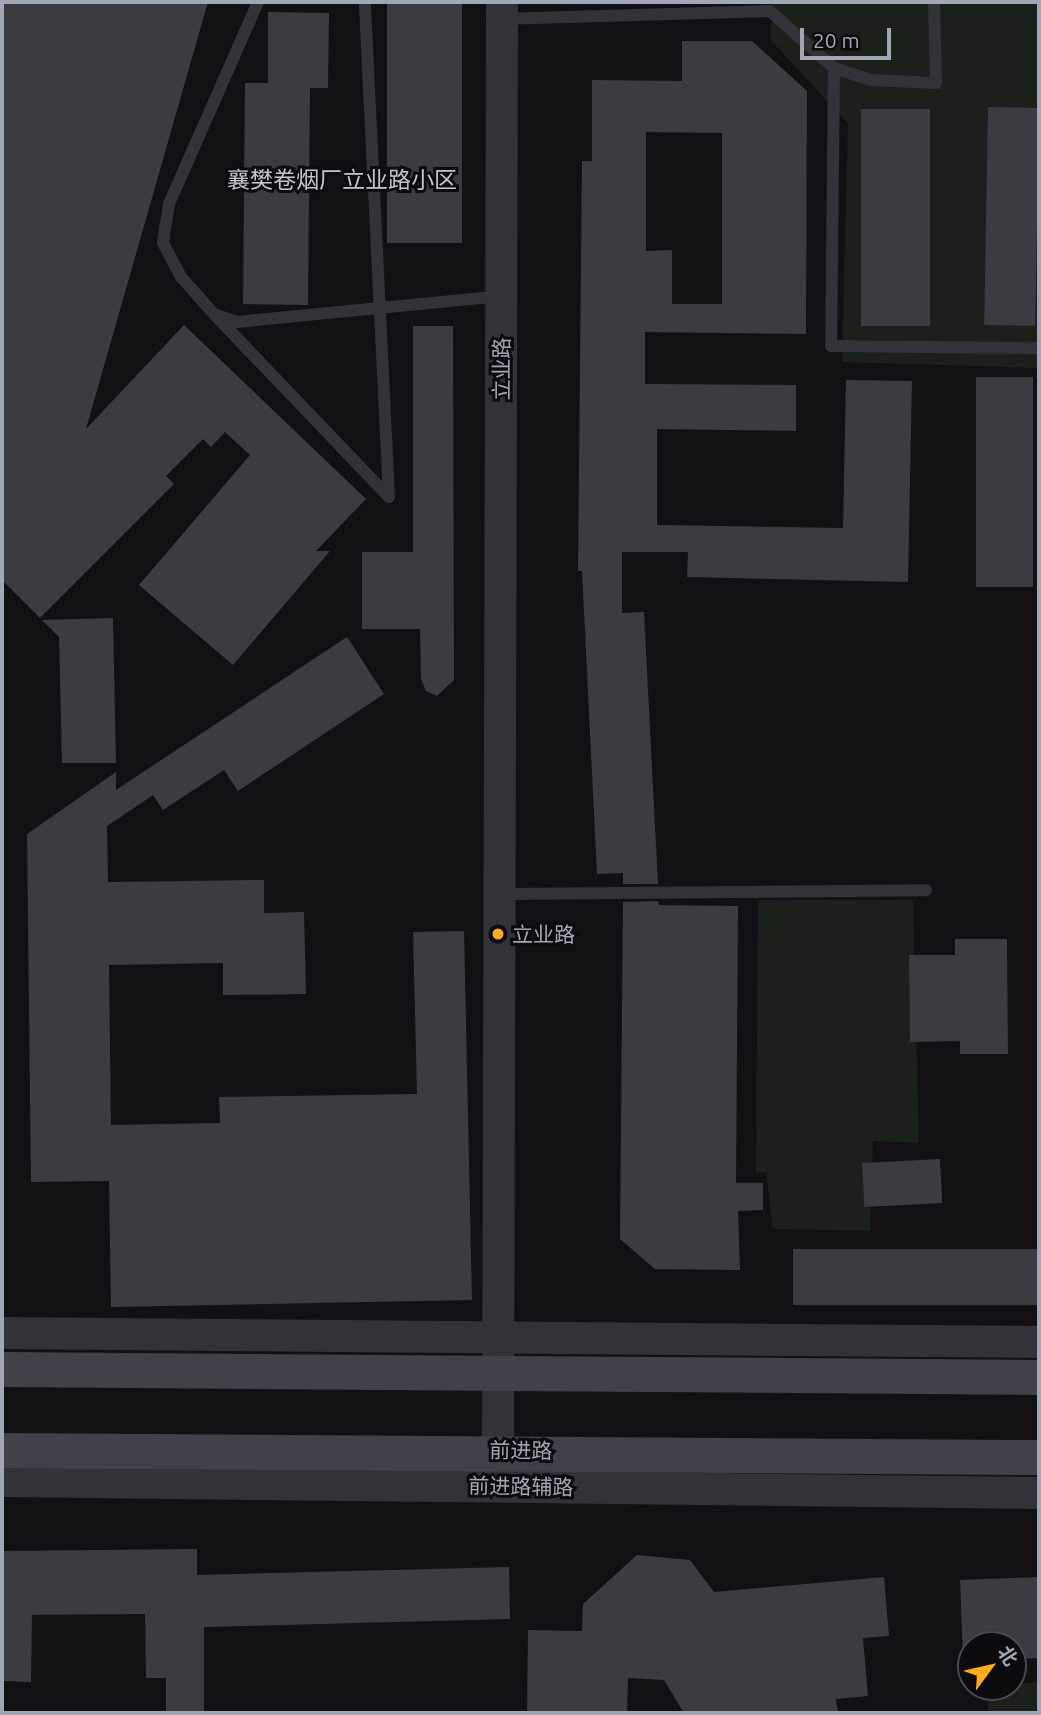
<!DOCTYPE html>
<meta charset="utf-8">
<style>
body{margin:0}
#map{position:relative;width:1041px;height:1715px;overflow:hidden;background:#111113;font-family:Ubuntu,"Noto Sans SC",sans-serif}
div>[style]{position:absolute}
.green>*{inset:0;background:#19211a}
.building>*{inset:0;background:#3a3c41;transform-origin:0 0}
.service>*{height:12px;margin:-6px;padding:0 6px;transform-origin:6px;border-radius:6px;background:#323338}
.tertiary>*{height:32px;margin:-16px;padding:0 16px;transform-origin:16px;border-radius:16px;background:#323338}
.secondary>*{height:35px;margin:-17.5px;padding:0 17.5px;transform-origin:17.5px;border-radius:17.5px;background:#3f4248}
.dots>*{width:19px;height:19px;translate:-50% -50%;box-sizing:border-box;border:4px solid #0c0c0e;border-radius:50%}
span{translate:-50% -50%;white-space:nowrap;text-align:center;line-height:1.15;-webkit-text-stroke:6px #0c0c0e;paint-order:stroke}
.street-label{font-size:21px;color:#a1a8b5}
.poi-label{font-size:21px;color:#a1a8b5}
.left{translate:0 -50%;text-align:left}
.neighbourhood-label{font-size:23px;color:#c2c6d1}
.frame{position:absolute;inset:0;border:4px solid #a1a8b5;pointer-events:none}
.north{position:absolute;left:957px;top:1631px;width:70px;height:70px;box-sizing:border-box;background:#0c0c0e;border:2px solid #484a51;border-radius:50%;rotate:57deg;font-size:19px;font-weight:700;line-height:28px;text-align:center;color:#a1a8b5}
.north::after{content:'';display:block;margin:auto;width:24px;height:32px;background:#ffab1d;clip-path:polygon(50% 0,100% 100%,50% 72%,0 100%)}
.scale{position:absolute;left:800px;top:28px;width:91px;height:32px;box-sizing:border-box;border:4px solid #a1a8b5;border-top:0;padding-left:9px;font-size:21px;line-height:24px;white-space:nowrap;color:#a1a8b5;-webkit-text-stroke:5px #0c0c0e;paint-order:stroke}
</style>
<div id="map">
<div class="green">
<i style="clip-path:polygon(771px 2px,1039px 2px,1039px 368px,842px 362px,848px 124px,771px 40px)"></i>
<i style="clip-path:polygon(758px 900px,913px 900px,919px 1143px,873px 1141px,870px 1231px,773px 1229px,766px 1172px,756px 1173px)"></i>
<i style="clip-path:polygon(1039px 1682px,1039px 1713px,988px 1713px,987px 1687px)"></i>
</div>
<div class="building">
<i style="clip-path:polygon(2px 2px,208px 2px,86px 429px,184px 325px,366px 499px,316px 551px,330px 551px,233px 665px,139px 585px,250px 455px,225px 432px,211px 447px,203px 439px,166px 476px,174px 484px,40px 618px,2px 580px)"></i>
<i style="left:387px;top:2px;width:75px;height:241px"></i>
<i style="clip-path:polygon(268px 12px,329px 13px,328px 88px,310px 88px,308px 305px,243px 304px,245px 83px,268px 83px)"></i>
<i style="clip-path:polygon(evenodd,682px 41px,752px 41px,807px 91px,806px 334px,645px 332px,645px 384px,796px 385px,796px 431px,657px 429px,657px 525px,843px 528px,846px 380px,912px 381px,908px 582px,687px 577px,688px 552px,622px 552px,622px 613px,644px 612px,658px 884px,623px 884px,623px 873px,597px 874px,582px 571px,578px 571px,582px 161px,592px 161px,592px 80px,682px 81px,682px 41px,646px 132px,722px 133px,722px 304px,672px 304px,672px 250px,646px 251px,646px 132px)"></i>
<i style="left:988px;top:107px;width:51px;height:218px;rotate:1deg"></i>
<i style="left:861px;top:109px;width:69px;height:217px"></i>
<i style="clip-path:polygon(413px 326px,453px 326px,454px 680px,437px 696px,426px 691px,421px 679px,420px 629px,362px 629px,362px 552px,413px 552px)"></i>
<i style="left:976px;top:377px;width:57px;height:210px"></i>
<i style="clip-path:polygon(113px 618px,116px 763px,62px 763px,59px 637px,42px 620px)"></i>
<i style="clip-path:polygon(347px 637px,384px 694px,238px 791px,224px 770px,163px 810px,153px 795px,107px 826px,108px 882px,264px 880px,264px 913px,304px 912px,306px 994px,223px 995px,223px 963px,109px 965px,111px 1125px,220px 1123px,219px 1097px,417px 1094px,413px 932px,464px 931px,472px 1300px,111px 1307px,109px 1181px,31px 1182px,27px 834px,116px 772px,116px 790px)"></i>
<i style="clip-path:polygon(658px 901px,659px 905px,738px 906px,736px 1183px,763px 1183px,763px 1210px,738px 1211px,740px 1270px,655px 1269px,620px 1239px,623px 902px)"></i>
<i style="clip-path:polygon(955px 939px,1007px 939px,1008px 1054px,960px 1054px,960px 1041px,910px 1042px,909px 955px,955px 955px)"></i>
<i style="left:940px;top:1159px;width:44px;height:78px;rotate:87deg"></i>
<i style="left:1039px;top:1249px;width:56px;height:246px;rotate:90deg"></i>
<i style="clip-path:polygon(197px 1549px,197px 1575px,509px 1567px,510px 1619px,204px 1627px,204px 1713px,166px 1713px,166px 1678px,146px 1678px,145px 1614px,32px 1615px,31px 1682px,2px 1681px,2px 1551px)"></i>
<i style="clip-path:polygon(637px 1555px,690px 1560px,714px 1592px,884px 1577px,889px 1636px,863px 1638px,868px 1696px,836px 1699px,838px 1713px,684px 1713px,664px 1680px,628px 1678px,627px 1713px,527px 1713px,528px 1630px,582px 1631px,583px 1604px)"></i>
<i style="clip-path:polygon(1039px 1577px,1039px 1658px,1013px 1659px,1013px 1645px,971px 1645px,971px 1660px,963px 1660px,960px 1580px)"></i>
</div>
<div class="service">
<i style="left:258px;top:2px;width:221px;rotate:113.8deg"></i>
<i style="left:169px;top:204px;width:39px;rotate:99deg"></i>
<i style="left:163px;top:243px;width:40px;rotate:62deg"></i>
<i style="left:182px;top:278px;width:48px;rotate:48.4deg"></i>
<i style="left:214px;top:314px;width:24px;rotate:19deg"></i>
<i style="left:237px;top:322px;width:265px;rotate:-5.6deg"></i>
<i style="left:502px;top:19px;width:268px;rotate:-1.7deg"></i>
<i style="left:770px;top:11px;width:86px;rotate:41.7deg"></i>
<i style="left:834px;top:68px;width:39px;rotate:18deg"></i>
<i style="left:871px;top:80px;width:65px;rotate:2.6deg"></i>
<i style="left:936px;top:83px;width:81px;rotate:-91.4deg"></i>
<i style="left:834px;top:68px;width:278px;rotate:90.6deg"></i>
<i style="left:831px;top:346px;width:208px;rotate:0.6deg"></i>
<i style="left:214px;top:314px;width:253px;rotate:46.3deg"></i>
<i style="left:389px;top:497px;width:496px;rotate:-92.8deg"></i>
<i style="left:499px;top:894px;width:427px;rotate:-0.5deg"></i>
</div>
<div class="tertiary">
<i style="left:2px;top:1333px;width:1037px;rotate:0.5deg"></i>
<i style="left:498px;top:1450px;width:1448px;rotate:-89.84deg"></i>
<i style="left:2px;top:1481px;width:1037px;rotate:0.66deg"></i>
</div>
<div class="secondary">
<i style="left:2px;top:1369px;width:1037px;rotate:0.44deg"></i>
<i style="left:2px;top:1450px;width:1037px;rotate:0.39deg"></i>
</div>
<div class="dots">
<i style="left:498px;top:934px;background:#ffab1d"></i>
</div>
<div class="street-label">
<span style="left:501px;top:369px;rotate:-90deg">立业路</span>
<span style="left:521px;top:1450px;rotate:1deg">前进路</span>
<span style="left:521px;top:1486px;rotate:1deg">前进路辅路</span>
</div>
<div class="poi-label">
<span class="left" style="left:512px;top:934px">立业路</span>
</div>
<div class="neighbourhood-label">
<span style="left:342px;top:180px">襄樊卷烟厂立业路小区</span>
</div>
<div class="frame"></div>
<div class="north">北</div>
<div class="scale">20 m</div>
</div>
